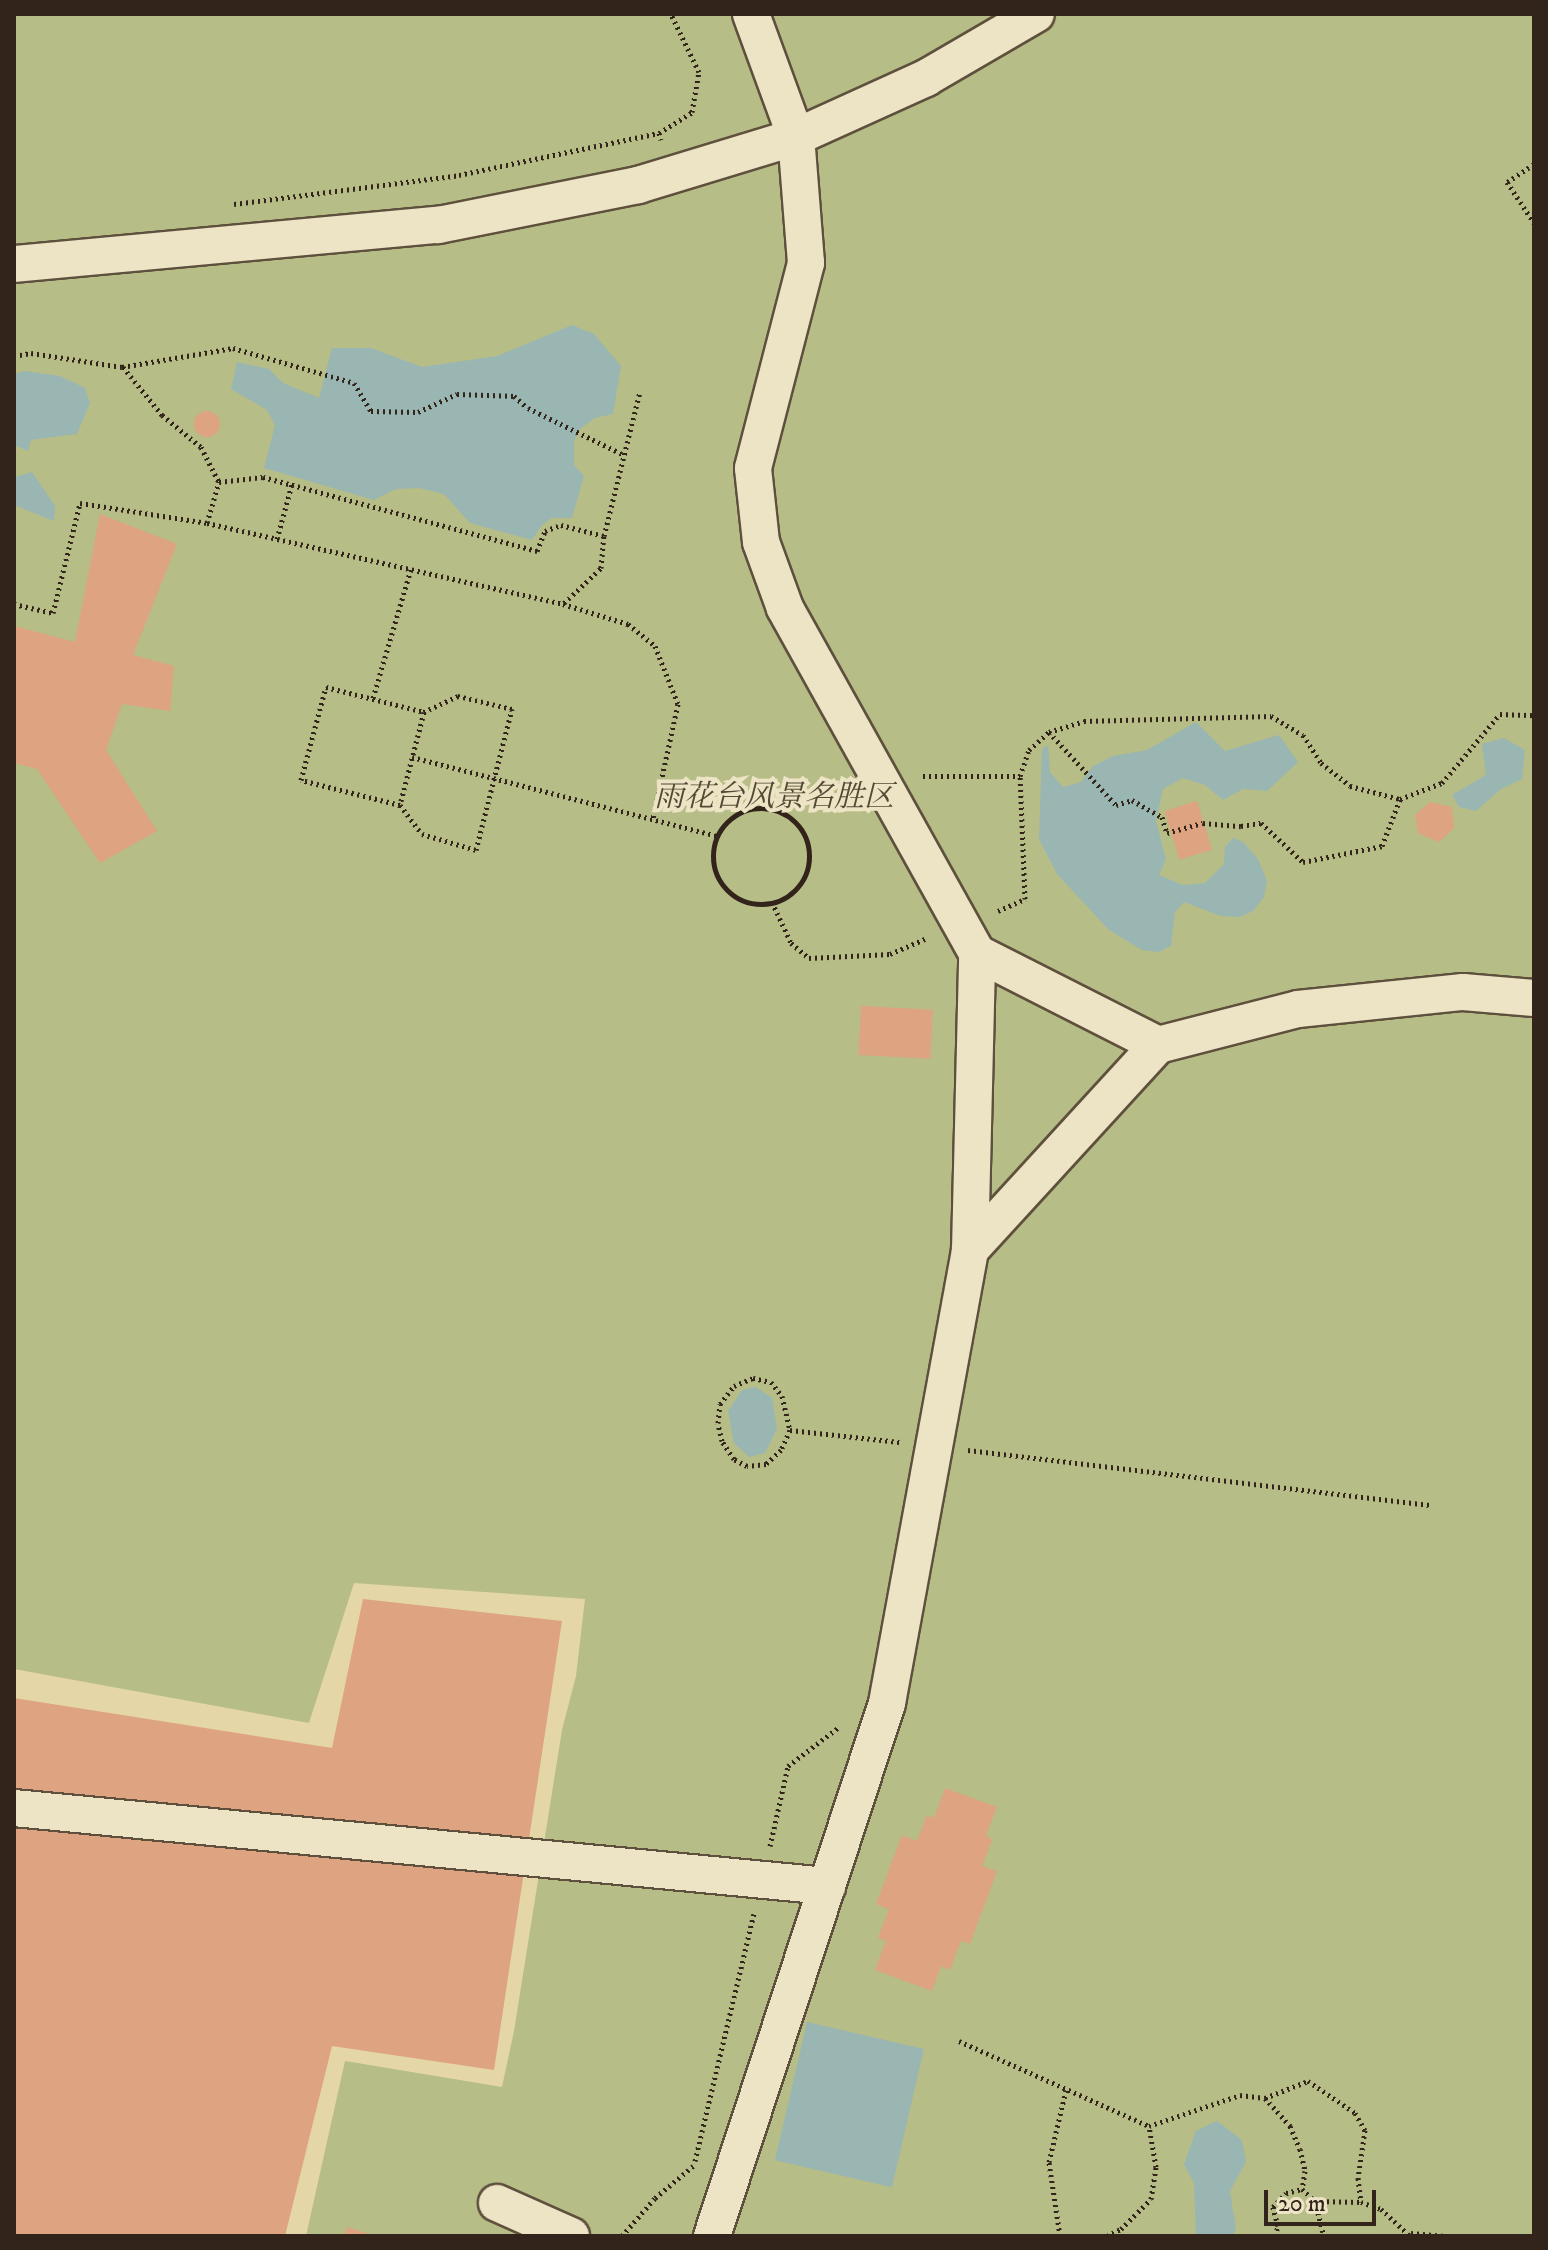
<!DOCTYPE html>
<meta charset="utf-8">
<style>
body{margin:0}
#map{position:relative;width:1548px;height:2250px;overflow:hidden;background:#e4d6a7;font-family:"IM FELL DW Pica","Noto Serif SC",serif}
div>[style]{position:absolute}
.green>*{inset:0;background:#b6bd86}
.water>*{inset:0;background:#9ab6b3;transform-origin:0 0}
.building>*{inset:0;background:#dea381;transform-origin:0 0}
.round{border-radius:50%}
.path>*{height:5px;margin-top:-2.5px;transform-origin:0;background:repeating-linear-gradient(90deg,#32241a 0 2px,transparent 0 6px)}
.path>.ring{margin:-2.5px;padding:0;box-sizing:content-box;background:none;border:5px solid #32241a;border-radius:50%}
.roads{filter:drop-shadow(2px 0 #5e503d) drop-shadow(-2px 0 #5e503d) drop-shadow(0 2px #5e503d) drop-shadow(0 -2px #5e503d)}
.minor>*{height:36px;margin:-18px;padding:0 18px;transform-origin:18px;border-radius:18px;background:#ede4c6}
span{translate:-50% -50%;white-space:nowrap;text-align:center;line-height:1.15;-webkit-text-stroke:8px #ede4c6;paint-order:stroke}
.park-label{font-size:30px;color:#534a35;font-style:italic}
.frame{position:absolute;inset:0;border:16px solid #32241a;pointer-events:none}
.scale{position:absolute;left:1264px;top:2190px;width:112px;height:36px;box-sizing:border-box;border:4px solid #32241a;border-top:0;padding-left:10px;font-size:24px;line-height:28px;white-space:nowrap;color:#32241a;-webkit-text-stroke:6px #ede4c6;paint-order:stroke}
</style>
<div id="map">
<div class="green">
<i style="clip-path:polygon(14px 14px,1534px 14px,1534px 2236px,306px 2236px,345px 2061px,502px 2087px,514px 2031px,562px 1730px,576px 1676px,585px 1599px,354px 1583px,309px 1723px,14px 1669px)"></i>
</div>
<div class="water">
<i style="clip-path:polygon(572px 325px,594px 334px,621px 366px,613px 414px,595px 418px,581px 428px,574px 441px,574px 465px,584px 476px,572px 518px,552px 518px,542px 525px,532px 540px,470px 523px,444px 494px,419px 488px,396px 489px,374px 500px,264px 468px,275px 425px,267px 410px,231px 389px,237px 362px,269px 369px,283px 383px,319px 398px,332px 348px,371px 348px,422px 367px,497px 356px)"></i>
<i style="clip-path:polygon(25px 371px,60px 376px,85px 388px,90px 403px,77px 434px,31px 440px,28px 451px,14px 445px,14px 374px)"></i>
<i style="clip-path:polygon(32px 472px,55px 506px,54px 521px,14px 505px,14px 477px)"></i>
<i style="clip-path:polygon(1196px 722px,1225px 751px,1279px 735px,1298px 762px,1267px 791px,1243px 789px,1223px 800px,1205px 785px,1183px 778px,1163px 789px,1156px 821px,1166px 859px,1159px 875px,1183px 885px,1205px 883px,1224px 864px,1225px 847px,1233px 838px,1243px 842px,1258px 859px,1267px 881px,1264px 897px,1253px 911px,1240px 917px,1221px 916px,1184px 902px,1175px 912px,1171px 946px,1159px 952px,1142px 950px,1109px 930px,1057px 874px,1039px 839px,1042px 749px,1048px 745px,1050px 772px,1063px 787px,1081px 782px,1093px 766px,1113px 756px,1147px 750px)"></i>
<i style="clip-path:polygon(1504px 738px,1525px 750px,1522px 779px,1501px 789px,1476px 811px,1459px 807px,1452px 795px,1486px 775px,1482px 744px)"></i>
<i style="clip-path:polygon(756px 1387px,772px 1398px,777px 1429px,765px 1453px,749px 1457px,734px 1443px,728px 1411px,742px 1390px)"></i>
<i style="left:807px;top:2022px;width:120px;height:142px;rotate:13deg"></i>
<i style="clip-path:polygon(1217px 2121px,1242px 2140px,1246px 2162px,1230px 2191px,1236px 2229px,1232px 2236px,1196px 2236px,1194px 2183px,1184px 2164px,1196px 2131px)"></i>
</div>
<div class="building">
<i class="round" style="left:194px;top:411px;width:26px;height:26px"></i>
<i style="clip-path:polygon(100px 514px,177px 544px,133px 655px,174px 666px,170px 711px,122px 704px,106px 750px,157px 831px,100px 863px,37px 769px,14px 763px,14px 626px,75px 642px)"></i>
<i style="left:1197px;top:801px;width:51px;height:34px;rotate:73deg"></i>
<i style="clip-path:polygon(1430px 802px,1452px 807px,1454px 828px,1439px 842px,1418px 833px,1415px 815px)"></i>
<i style="left:861px;top:1006px;width:72px;height:49px;rotate:3deg"></i>
<i style="clip-path:polygon(363px 1599px,562px 1621px,494px 2070px,332px 2046px,285px 2236px,14px 2236px,14px 1698px,332px 1748px)"></i>
<i style="clip-path:polygon(945px 1788px,997px 1807px,986px 1835px,992px 1840px,982px 1866px,997px 1871px,970px 1944px,961px 1941px,950px 1970px,941px 1966px,932px 1991px,875px 1970px,886px 1941px,878px 1938px,889px 1909px,876px 1904px,902px 1835px,917px 1841px,927px 1815px,934px 1818px)"></i>
<i style="clip-path:polygon(347px 2227px,372px 2235px,372px 2236px,344px 2236px)"></i>
</div>
<div class="path">
<i style="left:659px;top:133px;width:39px;rotate:-32deg"></i>
<i style="left:692px;top:112px;width:41px;rotate:-80.1deg"></i>
<i style="left:699px;top:72px;width:64px;rotate:-115.8deg"></i>
<i style="left:1534px;top:164px;width:32px;rotate:146deg"></i>
<i style="left:1507px;top:182px;width:49px;rotate:56.6deg"></i>
<i style="left:234px;top:204px;width:227px;rotate:-7.3deg"></i>
<i style="left:459px;top:175px;width:204px;rotate:-11.9deg"></i>
<i style="left:659px;top:133px;width:7px;rotate:74deg"></i>
<i style="left:14px;top:356px;width:17px;rotate:-10deg"></i>
<i style="left:31px;top:353px;width:92px;rotate:8.7deg"></i>
<i style="left:122px;top:367px;width:113px;rotate:-9.7deg"></i>
<i style="left:233px;top:348px;width:126px;rotate:16.1deg"></i>
<i style="left:354px;top:383px;width:33px;rotate:59deg"></i>
<i style="left:371px;top:411px;width:47px;rotate:1.2deg"></i>
<i style="left:418px;top:412px;width:43px;rotate:-24.8deg"></i>
<i style="left:457px;top:394px;width:57px;rotate:2deg"></i>
<i style="left:514px;top:396px;width:18px;rotate:41deg"></i>
<i style="left:528px;top:408px;width:107px;rotate:26.1deg"></i>
<i style="left:123px;top:367px;width:62px;rotate:50.9deg"></i>
<i style="left:162px;top:415px;width:50px;rotate:39.4deg"></i>
<i style="left:201px;top:447px;width:39px;rotate:63deg"></i>
<i style="left:207px;top:523px;width:43px;rotate:-73.7deg"></i>
<i style="left:219px;top:482px;width:44px;rotate:-6.5deg"></i>
<i style="left:263px;top:477px;width:284px;rotate:15.1deg"></i>
<i style="left:537px;top:551px;width:22px;rotate:-68deg"></i>
<i style="left:545px;top:531px;width:17px;rotate:-21deg"></i>
<i style="left:561px;top:525px;width:44px;rotate:14.3deg"></i>
<i style="left:277px;top:539px;width:57px;rotate:-74.7deg"></i>
<i style="left:564px;top:603px;width:51px;rotate:-43.4deg"></i>
<i style="left:601px;top:568px;width:32px;rotate:-85deg"></i>
<i style="left:604px;top:536px;width:148px;rotate:-76deg"></i>
<i style="left:14px;top:604px;width:40px;rotate:13deg"></i>
<i style="left:53px;top:613px;width:113px;rotate:-76.2deg"></i>
<i style="left:80px;top:503px;width:129px;rotate:8.9deg"></i>
<i style="left:207px;top:523px;width:365px;rotate:12.8deg"></i>
<i style="left:563px;top:604px;width:68px;rotate:17.1deg"></i>
<i style="left:628px;top:624px;width:35px;rotate:39deg"></i>
<i style="left:655px;top:646px;width:62px;rotate:68.4deg"></i>
<i style="left:678px;top:704px;width:118px;rotate:102.3deg"></i>
<i style="left:326px;top:687px;width:101px;rotate:14.3deg"></i>
<i style="left:424px;top:712px;width:96px;rotate:104.5deg"></i>
<i style="left:400px;top:805px;width:102px;rotate:-165.8deg"></i>
<i style="left:301px;top:780px;width:96px;rotate:-75deg"></i>
<i style="left:373px;top:698px;width:134px;rotate:-73.6deg"></i>
<i style="left:1049px;top:732px;width:99px;rotate:47.5deg"></i>
<i style="left:1116px;top:805px;width:17px;rotate:-17deg"></i>
<i style="left:1132px;top:800px;width:34px;rotate:30deg"></i>
<i style="left:1162px;top:817px;width:17px;rotate:73deg"></i>
<i style="left:1167px;top:833px;width:37px;rotate:-16deg"></i>
<i style="left:1203px;top:823px;width:38px;rotate:5deg"></i>
<i style="left:1241px;top:826px;width:20px;rotate:-9deg"></i>
<i style="left:1261px;top:823px;width:57px;rotate:42.9deg"></i>
<i style="left:1303px;top:862px;width:81px;rotate:-11.4deg"></i>
<i style="left:1382px;top:846px;width:50px;rotate:-69deg"></i>
<i style="left:1400px;top:799px;width:45px;rotate:-20.9deg"></i>
<i style="left:1442px;top:783px;width:90px;rotate:-50deg"></i>
<i style="left:1500px;top:714px;width:34px;rotate:2deg"></i>
<i style="left:412px;top:757px;width:315px;rotate:14.5deg"></i>
<i style="left:923px;top:776px;width:97px"></i>
<i style="left:400px;top:805px;width:36px;rotate:53deg"></i>
<i style="left:422px;top:834px;width:56px;rotate:16.5deg"></i>
<i style="left:476px;top:850px;width:146px;rotate:-75.7deg"></i>
<i style="left:512px;top:709px;width:56px;rotate:-166.5deg"></i>
<i style="left:458px;top:696px;width:38px;rotate:155deg"></i>
<i class="ring" style="left:713px;top:808px;width:91px;height:91px"></i>
<i style="left:772px;top:902px;width:45px;rotate:65.1deg"></i>
<i style="left:791px;top:943px;width:23px;rotate:40deg"></i>
<i style="left:809px;top:958px;width:81px;rotate:-2.8deg"></i>
<i style="left:890px;top:954px;width:40px;rotate:-23.4deg"></i>
<i style="left:998px;top:911px;width:30px;rotate:-24deg"></i>
<i style="left:1025px;top:899px;width:123px;rotate:-92.3deg"></i>
<i style="left:1020px;top:776px;width:28px;rotate:-71deg"></i>
<i style="left:1029px;top:750px;width:27px;rotate:-42deg"></i>
<i style="left:1049px;top:732px;width:37px;rotate:-17deg"></i>
<i style="left:1084px;top:721px;width:187px;rotate:-1.5deg"></i>
<i style="left:1271px;top:716px;width:37px;rotate:31deg"></i>
<i style="left:1303px;top:735px;width:33px;rotate:57deg"></i>
<i style="left:1321px;top:763px;width:37px;rotate:38deg"></i>
<i style="left:1350px;top:786px;width:52px;rotate:14.6deg"></i>
<i style="left:753px;top:1378px;width:18px;rotate:13deg"></i>
<i style="left:771px;top:1382px;width:18px;rotate:52deg"></i>
<i style="left:782px;top:1396px;width:35px;rotate:77deg"></i>
<i style="left:790px;top:1430px;width:22px;rotate:114deg"></i>
<i style="left:781px;top:1450px;width:21px;rotate:137deg"></i>
<i style="left:766px;top:1464px;width:19px;rotate:174deg"></i>
<i style="left:747px;top:1466px;width:15px;rotate:-152deg"></i>
<i style="left:734px;top:1459px;width:22px;rotate:-124deg"></i>
<i style="left:722px;top:1441px;width:18px;rotate:-103deg"></i>
<i style="left:718px;top:1423px;width:19px;rotate:-84deg"></i>
<i style="left:720px;top:1404px;width:23px;rotate:-52deg"></i>
<i style="left:734px;top:1386px;width:21px;rotate:-23deg"></i>
<i style="left:790px;top:1430px;width:110px;rotate:6.3deg"></i>
<i style="left:968px;top:1450px;width:467px;rotate:6.8deg"></i>
<i style="left:770px;top:1846px;width:82px;rotate:-77.3deg"></i>
<i style="left:788px;top:1766px;width:64px;rotate:-37.4deg"></i>
<i style="left:959px;top:2041px;width:208px;rotate:24.1deg"></i>
<i style="left:1149px;top:2126px;width:96px;rotate:-18.8deg"></i>
<i style="left:1240px;top:2095px;width:25px;rotate:7deg"></i>
<i style="left:1265px;top:2098px;width:46px;rotate:-21.6deg"></i>
<i style="left:1308px;top:2081px;width:57px;rotate:34.2deg"></i>
<i style="left:1355px;top:2113px;width:20px;rotate:60deg"></i>
<i style="left:1365px;top:2130px;width:49px;rotate:98.3deg"></i>
<i style="left:1358px;top:2178px;width:24px;rotate:83deg"></i>
<i style="left:1265px;top:2098px;width:38px;rotate:48deg"></i>
<i style="left:1290px;top:2126px;width:25px;rotate:67deg"></i>
<i style="left:1300px;top:2149px;width:23px;rotate:77deg"></i>
<i style="left:1305px;top:2171px;width:18px;rotate:99deg"></i>
<i style="left:1302px;top:2189px;width:18px;rotate:43deg"></i>
<i style="left:1315px;top:2201px;width:36px;rotate:76deg"></i>
<i style="left:695px;top:2161px;width:254px;rotate:-76.6deg"></i>
<i style="left:1315px;top:2201px;width:46px;rotate:1.2deg"></i>
<i style="left:1361px;top:2202px;width:21px;rotate:19deg"></i>
<i style="left:1381px;top:2209px;width:40px;rotate:43deg"></i>
<i style="left:1411px;top:2233px;width:35px;rotate:5deg"></i>
<i style="left:622px;top:2236px;width:50px;rotate:-49deg"></i>
<i style="left:655px;top:2198px;width:50px;rotate:-40.1deg"></i>
<i style="left:1060px;top:2236px;width:75px;rotate:-98.5deg"></i>
<i style="left:1049px;top:2162px;width:74px;rotate:-76.7deg"></i>
<i style="left:1107px;top:2236px;width:16px;rotate:-27deg"></i>
<i style="left:1121px;top:2229px;width:42px;rotate:-45deg"></i>
<i style="left:1151px;top:2199px;width:32px;rotate:-81deg"></i>
<i style="left:1156px;top:2167px;width:42px;rotate:-99.7deg"></i>
<i style="left:1275px;top:2236px;width:10px;rotate:-73deg"></i>
<i style="left:1278px;top:2226px;width:20px;rotate:-105deg"></i>
<i style="left:1273px;top:2207px;width:19px;rotate:-47deg"></i>
<i style="left:1286px;top:2193px;width:16px;rotate:-14deg"></i>
</div>
<div class="roads">
<div class="minor">
<i style="left:14px;top:264px;width:426px;rotate:-5.3deg"></i>
<i style="left:438px;top:225px;width:204px;rotate:-11.3deg"></i>
<i style="left:638px;top:185px;width:165px;rotate:-16.9deg"></i>
<i style="left:796px;top:137px;width:143px;rotate:-24.4deg"></i>
<i style="left:926px;top:78px;width:127px;rotate:-30.2deg"></i>
<i style="left:977px;top:953px;width:203px;rotate:26.9deg"></i>
<i style="left:1158px;top:1045px;width:145px;rotate:-14.4deg"></i>
<i style="left:1298px;top:1009px;width:166px;rotate:-5.9deg"></i>
<i style="left:1463px;top:992px;width:71px;rotate:4.8deg"></i>
<i style="left:970px;top:1250px;width:278px;rotate:-47.5deg"></i>
<i style="left:14px;top:1808px;width:817px;rotate:5.48deg"></i>
<i style="left:497px;top:2203px;width:81px;rotate:24deg"></i>
<i style="left:712px;top:2236px;width:561px;rotate:-71.82deg"></i>
<i style="left:887px;top:1703px;width:461px;rotate:-79.6deg"></i>
<i style="left:970px;top:1250px;width:297px;rotate:-88.6deg"></i>
<i style="left:977px;top:953px;width:395px;rotate:-119.1deg"></i>
<i style="left:785px;top:608px;width:70px;rotate:-110deg"></i>
<i style="left:761px;top:542px;width:74px;rotate:-96.2deg"></i>
<i style="left:753px;top:468px;width:212px;rotate:-75.5deg"></i>
<i style="left:806px;top:263px;width:126px;rotate:-94.5deg"></i>
<i style="left:796px;top:137px;width:131px;rotate:-110.1deg"></i>
</div>
</div>
<div class="park-label">
<span style="left:774px;top:798px">雨花台风景名胜区</span>
</div>
<div class="frame"></div>
<div class="scale">20 m</div>
</div>
